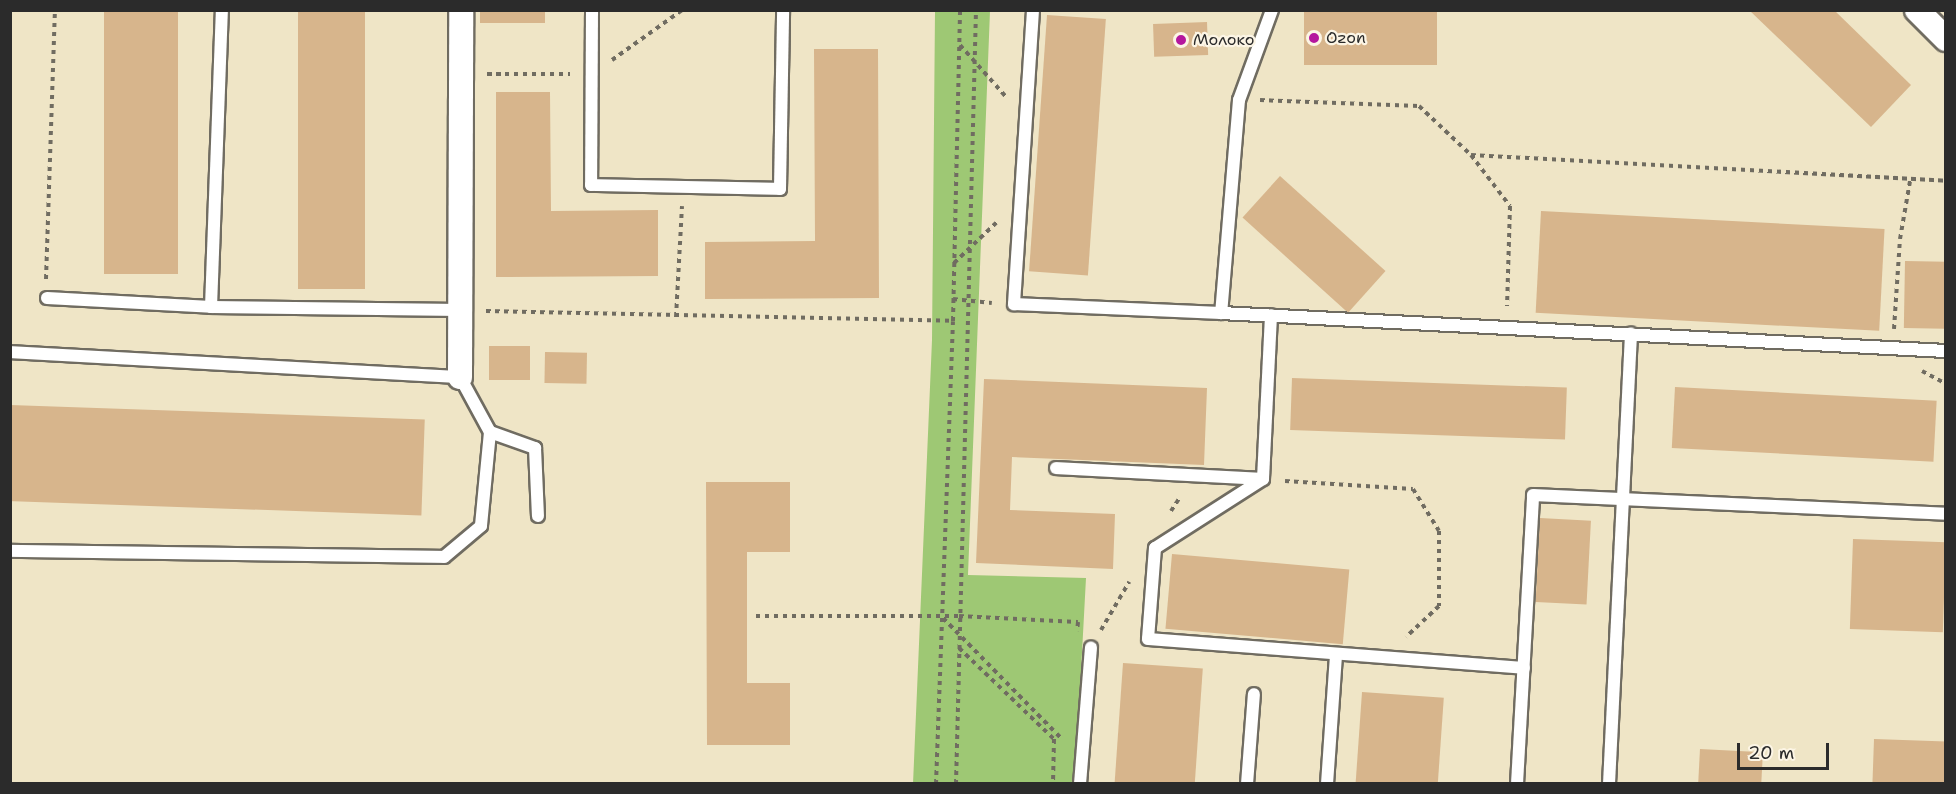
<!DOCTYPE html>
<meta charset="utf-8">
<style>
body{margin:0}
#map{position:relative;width:1956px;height:794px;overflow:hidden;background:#efe5c6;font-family:"Shantell Sans",sans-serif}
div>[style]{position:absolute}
.green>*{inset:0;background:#9ec874}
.building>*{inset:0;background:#d7b58c;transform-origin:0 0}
.path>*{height:4px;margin-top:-2px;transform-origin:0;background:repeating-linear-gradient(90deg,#706c61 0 4.5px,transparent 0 9px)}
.roads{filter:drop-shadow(2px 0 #706c61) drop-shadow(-2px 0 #706c61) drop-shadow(0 2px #706c61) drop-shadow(0 -2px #706c61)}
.lane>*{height:12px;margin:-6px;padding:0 6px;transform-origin:6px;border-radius:6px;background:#fff}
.street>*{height:24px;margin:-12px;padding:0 12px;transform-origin:12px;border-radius:12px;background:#fff}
.dots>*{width:16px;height:16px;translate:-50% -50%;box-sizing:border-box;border:3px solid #fcf5e5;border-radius:50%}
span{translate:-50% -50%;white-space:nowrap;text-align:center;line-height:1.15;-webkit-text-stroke:4.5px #fcf5e5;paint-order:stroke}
.poi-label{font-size:16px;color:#2b2b2b}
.left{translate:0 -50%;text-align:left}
.frame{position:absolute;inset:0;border:12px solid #2b2b2b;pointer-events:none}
.scale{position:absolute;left:1737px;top:743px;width:92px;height:27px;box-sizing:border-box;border:3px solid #2b2b2b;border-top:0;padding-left:8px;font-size:18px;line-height:21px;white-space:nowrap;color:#2b2b2b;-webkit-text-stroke:4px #fcf5e5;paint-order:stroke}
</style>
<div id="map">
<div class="green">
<i style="clip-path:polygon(935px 11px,990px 11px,968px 575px,1086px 578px,1075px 783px,913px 784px,932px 340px)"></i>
</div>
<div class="building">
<i style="left:104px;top:10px;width:74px;height:264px"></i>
<i style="left:298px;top:10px;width:67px;height:279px"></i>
<i style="left:480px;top:10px;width:65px;height:13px"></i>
<i style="left:1304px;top:10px;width:133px;height:55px"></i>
<i style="clip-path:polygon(1749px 10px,1834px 10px,1911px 85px,1871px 127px)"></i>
<i style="left:1047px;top:15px;width:59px;height:257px;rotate:4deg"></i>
<i style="left:1207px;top:22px;width:33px;height:54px;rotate:88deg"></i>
<i style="clip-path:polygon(814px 49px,878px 49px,879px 298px,705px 299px,705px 242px,815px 241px)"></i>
<i style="clip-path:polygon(496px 92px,550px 92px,551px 211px,658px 210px,658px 276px,496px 277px)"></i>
<i style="left:1280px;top:176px;width:142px;height:56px;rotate:42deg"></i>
<i style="left:1541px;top:211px;width:344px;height:102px;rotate:3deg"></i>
<i style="left:1905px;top:261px;width:41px;height:67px;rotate:1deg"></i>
<i style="left:489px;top:346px;width:41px;height:34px"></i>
<i style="left:545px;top:352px;width:42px;height:31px;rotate:1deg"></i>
<i style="left:1292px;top:378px;width:275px;height:52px;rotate:2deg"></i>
<i style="clip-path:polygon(984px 379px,1207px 388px,1204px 465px,1012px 457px,1010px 510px,1115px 514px,1113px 569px,976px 563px)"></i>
<i style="left:1675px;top:387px;width:262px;height:61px;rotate:3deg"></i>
<i style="left:10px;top:405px;width:415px;height:96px;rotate:2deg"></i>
<i style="clip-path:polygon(706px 482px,790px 482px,790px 552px,747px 552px,747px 683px,790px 683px,790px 745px,707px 745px)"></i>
<i style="left:1540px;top:518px;width:51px;height:84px;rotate:3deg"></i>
<i style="left:1853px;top:539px;width:93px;height:90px;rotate:2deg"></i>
<i style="left:1172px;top:554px;width:178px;height:75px;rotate:5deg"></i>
<i style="left:1123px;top:663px;width:80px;height:121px;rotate:4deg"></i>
<i style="left:1362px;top:692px;width:82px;height:92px;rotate:4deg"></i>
<i style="left:1874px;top:739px;width:72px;height:45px;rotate:2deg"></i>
<i style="left:1700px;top:749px;width:63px;height:35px;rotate:3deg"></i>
</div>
<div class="path">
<i style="left:960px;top:45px;width:71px;rotate:48.4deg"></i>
<i style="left:612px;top:60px;width:86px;rotate:-35.5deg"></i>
<i style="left:487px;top:74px;width:83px"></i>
<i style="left:1260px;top:100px;width:159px;rotate:2.2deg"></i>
<i style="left:1419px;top:106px;width:71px;rotate:43.3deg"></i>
<i style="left:1471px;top:155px;width:64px;rotate:52.6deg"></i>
<i style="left:1510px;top:206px;width:100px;rotate:91.7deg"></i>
<i style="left:1471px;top:155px;width:476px;rotate:3.1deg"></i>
<i style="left:954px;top:263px;width:59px;rotate:-43.6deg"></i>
<i style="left:46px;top:279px;width:269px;rotate:-88.1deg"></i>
<i style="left:953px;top:299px;width:39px;rotate:6deg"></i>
<i style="left:486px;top:311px;width:467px;rotate:1.2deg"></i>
<i style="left:676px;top:317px;width:111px;rotate:-86.9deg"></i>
<i style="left:1894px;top:329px;width:90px;rotate:-86.2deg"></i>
<i style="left:1900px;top:239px;width:59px;rotate:-80.2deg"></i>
<i style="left:1922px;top:371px;width:27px;rotate:28deg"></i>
<i style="left:1285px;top:481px;width:128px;rotate:3.6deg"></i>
<i style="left:1413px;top:489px;width:49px;rotate:58.2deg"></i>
<i style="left:1439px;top:531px;width:75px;rotate:90deg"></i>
<i style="left:1439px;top:606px;width:45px;rotate:136.8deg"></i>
<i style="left:1171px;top:511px;width:17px;rotate:-57deg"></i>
<i style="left:756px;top:616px;width:203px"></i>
<i style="left:959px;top:616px;width:119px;rotate:2.9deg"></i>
<i style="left:1078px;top:622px;width:9px;rotate:96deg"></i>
<i style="left:943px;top:618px;width:170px;rotate:45.5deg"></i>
<i style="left:1101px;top:630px;width:56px;rotate:-59.7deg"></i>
<i style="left:959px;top:648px;width:132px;rotate:43.8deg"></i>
<i style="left:1054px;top:739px;width:45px;rotate:91.3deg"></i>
<i style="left:936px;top:784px;width:463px;rotate:-87.9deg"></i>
<i style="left:953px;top:321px;width:311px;rotate:-88.7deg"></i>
<i style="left:956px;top:784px;width:774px;rotate:-88.52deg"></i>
</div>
<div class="roads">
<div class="lane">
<i style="left:592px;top:10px;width:175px;rotate:90.3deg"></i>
<i style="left:591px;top:185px;width:189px;rotate:1.2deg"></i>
<i style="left:780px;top:189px;width:179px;rotate:-89deg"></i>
<i style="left:1033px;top:10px;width:295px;rotate:93.7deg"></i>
<i style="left:1014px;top:304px;width:207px;rotate:2.5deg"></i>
<i style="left:1272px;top:10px;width:96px;rotate:110.1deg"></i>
<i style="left:1239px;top:100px;width:214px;rotate:94.8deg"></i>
<i style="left:1221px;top:313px;width:726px;rotate:3deg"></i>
<i style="left:47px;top:298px;width:164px;rotate:3.1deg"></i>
<i style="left:211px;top:307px;width:250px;rotate:0.7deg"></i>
<i style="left:211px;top:307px;width:297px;rotate:-87.9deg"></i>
<i style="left:10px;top:352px;width:451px;rotate:3.2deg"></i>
<i style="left:460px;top:377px;width:63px;rotate:61.4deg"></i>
<i style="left:490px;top:432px;width:94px;rotate:95.5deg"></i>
<i style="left:481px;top:526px;width:48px;rotate:140deg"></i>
<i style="left:444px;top:557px;width:434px;rotate:-179.2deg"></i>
<i style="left:490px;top:432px;width:48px;rotate:19.6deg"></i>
<i style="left:535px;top:448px;width:68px;rotate:87.5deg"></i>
<i style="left:1056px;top:468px;width:207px;rotate:3deg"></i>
<i style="left:1263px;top:479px;width:164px;rotate:-87.2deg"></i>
<i style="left:1263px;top:479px;width:128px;rotate:147.4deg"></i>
<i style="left:1155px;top:548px;width:91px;rotate:94.4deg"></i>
<i style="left:1148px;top:639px;width:377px;rotate:4.4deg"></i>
<i style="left:1080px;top:784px;width:137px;rotate:-85.4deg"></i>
<i style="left:1247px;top:784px;width:90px;rotate:-85.6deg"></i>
<i style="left:1327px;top:784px;width:130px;rotate:-86deg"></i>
<i style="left:1517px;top:784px;width:289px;rotate:-86.8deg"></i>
<i style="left:1533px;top:495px;width:413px;rotate:2.6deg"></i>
<i style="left:1609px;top:784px;width:451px;rotate:-87.2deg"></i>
</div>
<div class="street">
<i style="left:1917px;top:10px;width:41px;rotate:45deg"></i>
<i style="left:460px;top:377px;width:367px;rotate:-89.8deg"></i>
</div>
</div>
<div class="dots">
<i style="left:1314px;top:38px;background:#b5179e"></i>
<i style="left:1181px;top:40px;background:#b5179e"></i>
</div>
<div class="poi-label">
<span class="left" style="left:1326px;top:38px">Ozon</span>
<span class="left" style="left:1193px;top:40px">Молоко</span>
</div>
<div class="frame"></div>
<div class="scale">20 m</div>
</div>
